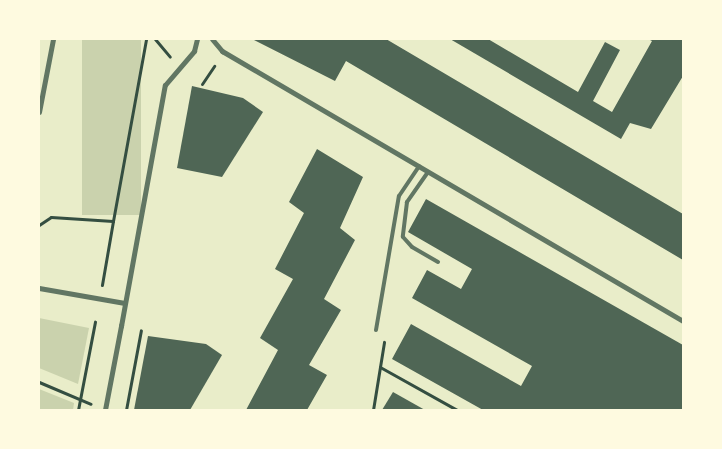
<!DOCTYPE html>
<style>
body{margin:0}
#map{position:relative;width:722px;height:449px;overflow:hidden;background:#e9edc9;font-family:"Times New Roman",serif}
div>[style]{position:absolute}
.green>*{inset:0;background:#cad2ad;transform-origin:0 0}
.building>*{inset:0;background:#4f6655}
.path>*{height:3px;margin:-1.5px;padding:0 1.5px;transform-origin:1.5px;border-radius:1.5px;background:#344e41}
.service>*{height:4px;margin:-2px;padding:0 2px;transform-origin:2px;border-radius:2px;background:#617663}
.pedestrian>*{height:4.5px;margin:-2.25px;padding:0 2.25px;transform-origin:2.25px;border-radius:2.25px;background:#617663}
.minor>*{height:5px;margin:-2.5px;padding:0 2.5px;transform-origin:2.5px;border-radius:2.5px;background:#617663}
span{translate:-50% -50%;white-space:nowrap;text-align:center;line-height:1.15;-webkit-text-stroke:4px #fefae0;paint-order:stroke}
.frame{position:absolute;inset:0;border:40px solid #fefae0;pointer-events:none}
</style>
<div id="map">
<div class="green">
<i style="left:82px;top:39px;width:59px;height:176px"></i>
<i style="clip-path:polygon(39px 318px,89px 328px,78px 384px,39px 368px)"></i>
<i style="clip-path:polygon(39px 389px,74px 403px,73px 410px,39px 410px)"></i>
</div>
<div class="building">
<i style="clip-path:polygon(252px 39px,386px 39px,683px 214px,683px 260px,346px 61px,335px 81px)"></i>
<i style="clip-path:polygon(450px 39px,488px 39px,578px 92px,605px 42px,620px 50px,593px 101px,612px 112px,652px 41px,648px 39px,683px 39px,683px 76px,651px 129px,630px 123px,621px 139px)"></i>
<i style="clip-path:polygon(192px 86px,243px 98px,263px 112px,222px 177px,177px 168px)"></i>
<i style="clip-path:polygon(317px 149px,363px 177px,340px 228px,355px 240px,324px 299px,341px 310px,309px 365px,327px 375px,307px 410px,246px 410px,278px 350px,260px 338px,293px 279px,275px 269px,304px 213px,289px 202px)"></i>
<i style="clip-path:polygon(426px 199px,683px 345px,683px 410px,483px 410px,392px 359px,411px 324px,521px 386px,532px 366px,412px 298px,427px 270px,461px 289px,472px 269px,408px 232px)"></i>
<i style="clip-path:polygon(148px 336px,206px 344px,222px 355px,190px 410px,134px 410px)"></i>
<i style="clip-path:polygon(393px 392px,425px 410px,382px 410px)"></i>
</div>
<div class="path">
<i style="left:155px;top:39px;width:23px;rotate:50deg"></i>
<i style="left:202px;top:84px;width:22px;rotate:-56deg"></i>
<i style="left:113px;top:221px;width:185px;rotate:-79.7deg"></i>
<i style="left:39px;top:225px;width:14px;rotate:-34deg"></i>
<i style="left:51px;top:217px;width:62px;rotate:3.7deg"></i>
<i style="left:113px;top:221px;width:65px;rotate:99.8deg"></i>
<i style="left:380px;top:367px;width:88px;rotate:29.2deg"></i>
<i style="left:39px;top:382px;width:56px;rotate:22.9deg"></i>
<i style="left:78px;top:410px;width:90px;rotate:-79.1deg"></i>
<i style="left:126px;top:410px;width:81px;rotate:-79.4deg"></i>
<i style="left:373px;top:410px;width:69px;rotate:-80.8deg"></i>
</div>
<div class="service">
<i style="left:428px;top:172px;width:37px;rotate:125deg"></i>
<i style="left:407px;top:202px;width:35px;rotate:97deg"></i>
<i style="left:403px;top:237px;width:13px;rotate:48deg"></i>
<i style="left:412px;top:247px;width:30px;rotate:30deg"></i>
<i style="left:376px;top:330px;width:136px;rotate:-80.3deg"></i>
<i style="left:399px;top:196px;width:36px;rotate:-56deg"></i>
</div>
<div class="pedestrian">
<i style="left:105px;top:410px;width:86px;rotate:-79.2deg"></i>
</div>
<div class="minor">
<i style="left:212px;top:39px;width:16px;rotate:50deg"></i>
<i style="left:222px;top:51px;width:534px;rotate:30.36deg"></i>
<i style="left:39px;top:112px;width:74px;rotate:-79.1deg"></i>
<i style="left:39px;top:288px;width:87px;rotate:9.9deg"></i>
<i style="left:121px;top:326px;width:245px;rotate:-79.7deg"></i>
<i style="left:165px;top:85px;width:45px;rotate:-49.5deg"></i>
<i style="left:194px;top:51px;width:12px;rotate:-76deg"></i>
</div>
<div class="frame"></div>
</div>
